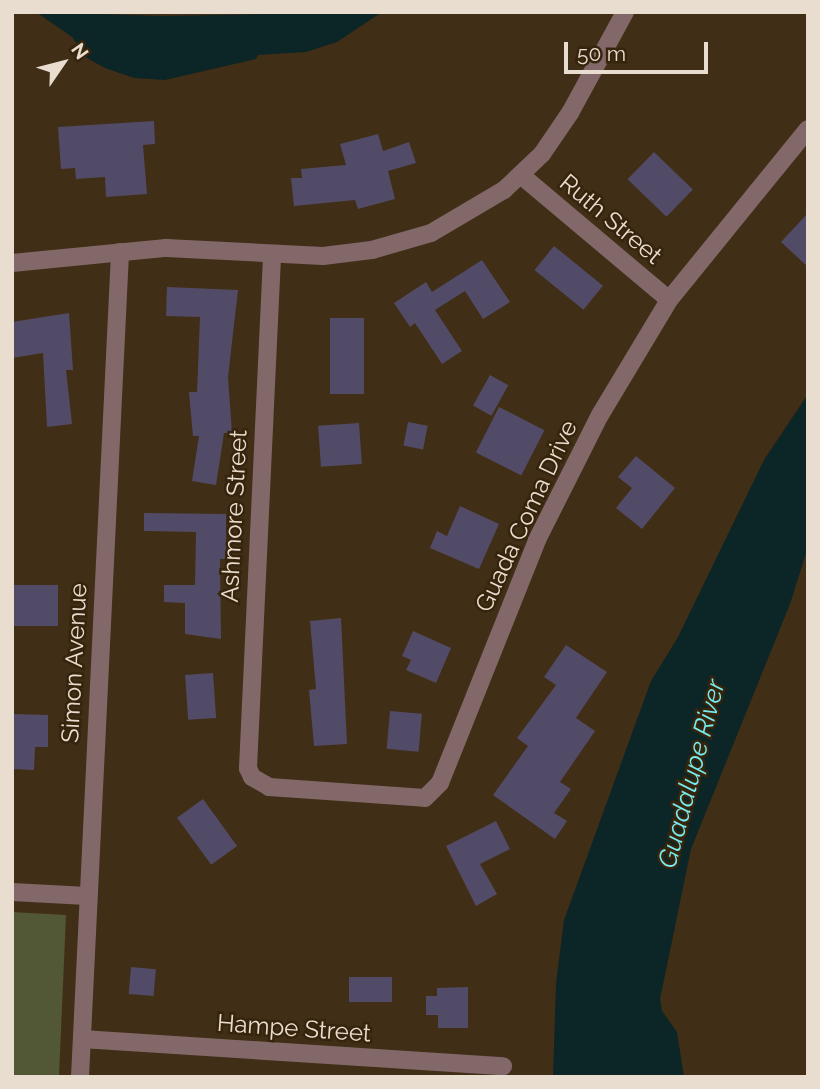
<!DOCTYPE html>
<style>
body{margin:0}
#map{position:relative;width:820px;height:1089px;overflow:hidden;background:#412e16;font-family:Raleway,sans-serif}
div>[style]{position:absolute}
.green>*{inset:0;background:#525736}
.water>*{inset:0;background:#0c2526}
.building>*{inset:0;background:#524b67;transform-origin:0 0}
.minor>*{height:18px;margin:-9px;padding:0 9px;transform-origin:9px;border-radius:9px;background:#83686a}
span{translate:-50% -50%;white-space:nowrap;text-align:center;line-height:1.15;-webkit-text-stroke:5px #37240c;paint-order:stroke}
.street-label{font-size:24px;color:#e9ddcf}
.water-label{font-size:26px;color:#74ecf0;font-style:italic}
.frame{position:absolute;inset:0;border:14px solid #e9ddcf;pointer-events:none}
.north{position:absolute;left:28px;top:28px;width:70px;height:70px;-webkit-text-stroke:5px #37240c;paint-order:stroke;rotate:55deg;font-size:19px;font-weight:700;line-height:28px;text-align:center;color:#e9ddcf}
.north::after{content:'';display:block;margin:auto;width:24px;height:32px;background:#e9ddcf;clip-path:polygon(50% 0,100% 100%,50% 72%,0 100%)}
.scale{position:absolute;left:564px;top:42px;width:144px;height:32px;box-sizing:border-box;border:4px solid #e9ddcf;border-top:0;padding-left:9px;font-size:21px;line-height:24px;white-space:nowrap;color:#e9ddcf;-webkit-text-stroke:5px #37240c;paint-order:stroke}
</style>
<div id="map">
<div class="green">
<i style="clip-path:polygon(12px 912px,66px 915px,59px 1077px,12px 1077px)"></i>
</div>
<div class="water">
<i style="clip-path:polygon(36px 12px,161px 16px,382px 12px,337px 42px,306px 52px,258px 55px,256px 59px,165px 80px,134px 78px,105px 68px,87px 58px,72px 37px)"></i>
<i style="clip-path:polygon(808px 394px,808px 547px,790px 604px,691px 849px,660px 999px,662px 1011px,677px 1032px,684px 1077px,553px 1077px,556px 983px,564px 920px,651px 681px,678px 637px,764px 460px)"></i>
</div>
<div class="building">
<i style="clip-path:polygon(154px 121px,155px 144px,143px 145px,147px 194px,106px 197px,105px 177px,76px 179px,75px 168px,61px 169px,58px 127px)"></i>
<i style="clip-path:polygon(378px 134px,383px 151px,409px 142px,416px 163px,388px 171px,395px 199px,358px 209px,355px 200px,294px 206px,291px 178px,302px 178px,301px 169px,346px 165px,340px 144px)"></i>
<i style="left:654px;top:152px;width:54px;height:38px;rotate:44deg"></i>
<i style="clip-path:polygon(808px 213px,808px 267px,781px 242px)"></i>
<i style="left:554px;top:246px;width:63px;height:31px;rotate:39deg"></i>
<i style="clip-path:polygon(482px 260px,510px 302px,483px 319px,465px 291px,435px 310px,462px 351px,442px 364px,415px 323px,410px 327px,394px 303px,426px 282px,432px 292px)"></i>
<i style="clip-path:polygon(167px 287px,238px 290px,228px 377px,232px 433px,224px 433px,216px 485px,192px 481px,199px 436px,193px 436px,189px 392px,197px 392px,200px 317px,166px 316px)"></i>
<i style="clip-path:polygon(69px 313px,73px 370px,66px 370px,72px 424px,47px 427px,43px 353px,12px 358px,12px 322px)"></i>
<i style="left:330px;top:318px;width:34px;height:76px"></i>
<i style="left:490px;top:375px;width:21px;height:35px;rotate:29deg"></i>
<i style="left:499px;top:407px;width:51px;height:51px;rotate:27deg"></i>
<i style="left:408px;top:422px;width:20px;height:24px;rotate:11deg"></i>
<i style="left:359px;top:423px;width:41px;height:41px;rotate:86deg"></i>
<i style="clip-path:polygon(636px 456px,675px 488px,642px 529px,616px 508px,632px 488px,618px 477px)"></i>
<i style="clip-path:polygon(460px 506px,499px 524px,479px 569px,430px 548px,437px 531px,447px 536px)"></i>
<i style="clip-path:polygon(144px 513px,226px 514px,226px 559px,220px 559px,221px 639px,185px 634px,185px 603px,164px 602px,164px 585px,195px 585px,196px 532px,144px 531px)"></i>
<i style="left:12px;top:585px;width:46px;height:41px"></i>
<i style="clip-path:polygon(341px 618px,347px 744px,314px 746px,309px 690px,316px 689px,310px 621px)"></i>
<i style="clip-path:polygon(413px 631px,451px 648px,436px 683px,406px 670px,411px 660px,402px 656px)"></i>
<i style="clip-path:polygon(566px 645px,607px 672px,576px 718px,595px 731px,560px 782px,571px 789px,554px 813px,567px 821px,555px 839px,493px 795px,528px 746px,517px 738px,556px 685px,544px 677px)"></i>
<i style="left:213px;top:673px;width:45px;height:28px;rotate:86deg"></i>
<i style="left:390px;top:711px;width:32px;height:38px;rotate:5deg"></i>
<i style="clip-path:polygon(12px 714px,48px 715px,48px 747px,35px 747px,34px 770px,12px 769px)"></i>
<i style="left:203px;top:799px;width:58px;height:32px;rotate:54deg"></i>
<i style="clip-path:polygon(496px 821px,510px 849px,480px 864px,497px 894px,476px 906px,446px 846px)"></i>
<i style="left:131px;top:967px;width:25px;height:27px;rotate:5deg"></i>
<i style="left:349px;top:977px;width:43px;height:25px"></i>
<i style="clip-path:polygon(468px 987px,468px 1028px,438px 1028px,438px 1015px,426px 1015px,426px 996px,437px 996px,437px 988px)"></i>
</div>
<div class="minor">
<i style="left:522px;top:176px;width:192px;rotate:40.1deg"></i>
<i style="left:272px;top:257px;width:512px;rotate:92.69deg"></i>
<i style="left:248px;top:768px;width:10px;rotate:66deg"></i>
<i style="left:252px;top:777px;width:20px;rotate:30deg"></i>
<i style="left:269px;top:787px;width:156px;rotate:4deg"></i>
<i style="left:425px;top:798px;width:21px;rotate:-45deg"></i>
<i style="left:440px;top:783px;width:262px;rotate:-68.2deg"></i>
<i style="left:537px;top:540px;width:140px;rotate:-63.3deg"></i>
<i style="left:600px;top:415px;width:134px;rotate:-59deg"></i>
<i style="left:669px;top:300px;width:220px;rotate:-50.9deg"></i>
<i style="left:12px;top:263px;width:155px;rotate:-5.6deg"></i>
<i style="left:166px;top:248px;width:157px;rotate:2.9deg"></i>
<i style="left:323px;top:256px;width:49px;rotate:-7deg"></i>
<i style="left:372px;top:250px;width:61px;rotate:-16.1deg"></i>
<i style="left:431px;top:233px;width:85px;rotate:-30.5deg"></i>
<i style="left:504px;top:190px;width:52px;rotate:-43.5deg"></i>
<i style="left:542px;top:154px;width:50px;rotate:-55.7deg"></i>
<i style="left:570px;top:113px;width:115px;rotate:-61.4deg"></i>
<i style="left:12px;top:892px;width:75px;rotate:3.1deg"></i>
<i style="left:82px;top:1039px;width:422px;rotate:3.7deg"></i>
<i style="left:80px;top:1077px;width:826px;rotate:-87.22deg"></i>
</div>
<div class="street-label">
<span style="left:611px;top:219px;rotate:40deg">Ruth Street</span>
<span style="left:234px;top:516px;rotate:-87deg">Ashmore Street</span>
<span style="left:526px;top:516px;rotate:-65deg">Guada Coma Drive</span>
<span style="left:74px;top:663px;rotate:-87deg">Simon Avenue</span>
<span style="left:294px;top:1028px;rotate:4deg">Hampe Street</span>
</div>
<div class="water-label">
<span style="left:692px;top:774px;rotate:-75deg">Guadalupe River</span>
</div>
<div class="frame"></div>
<div class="north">N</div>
<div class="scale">50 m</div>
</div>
